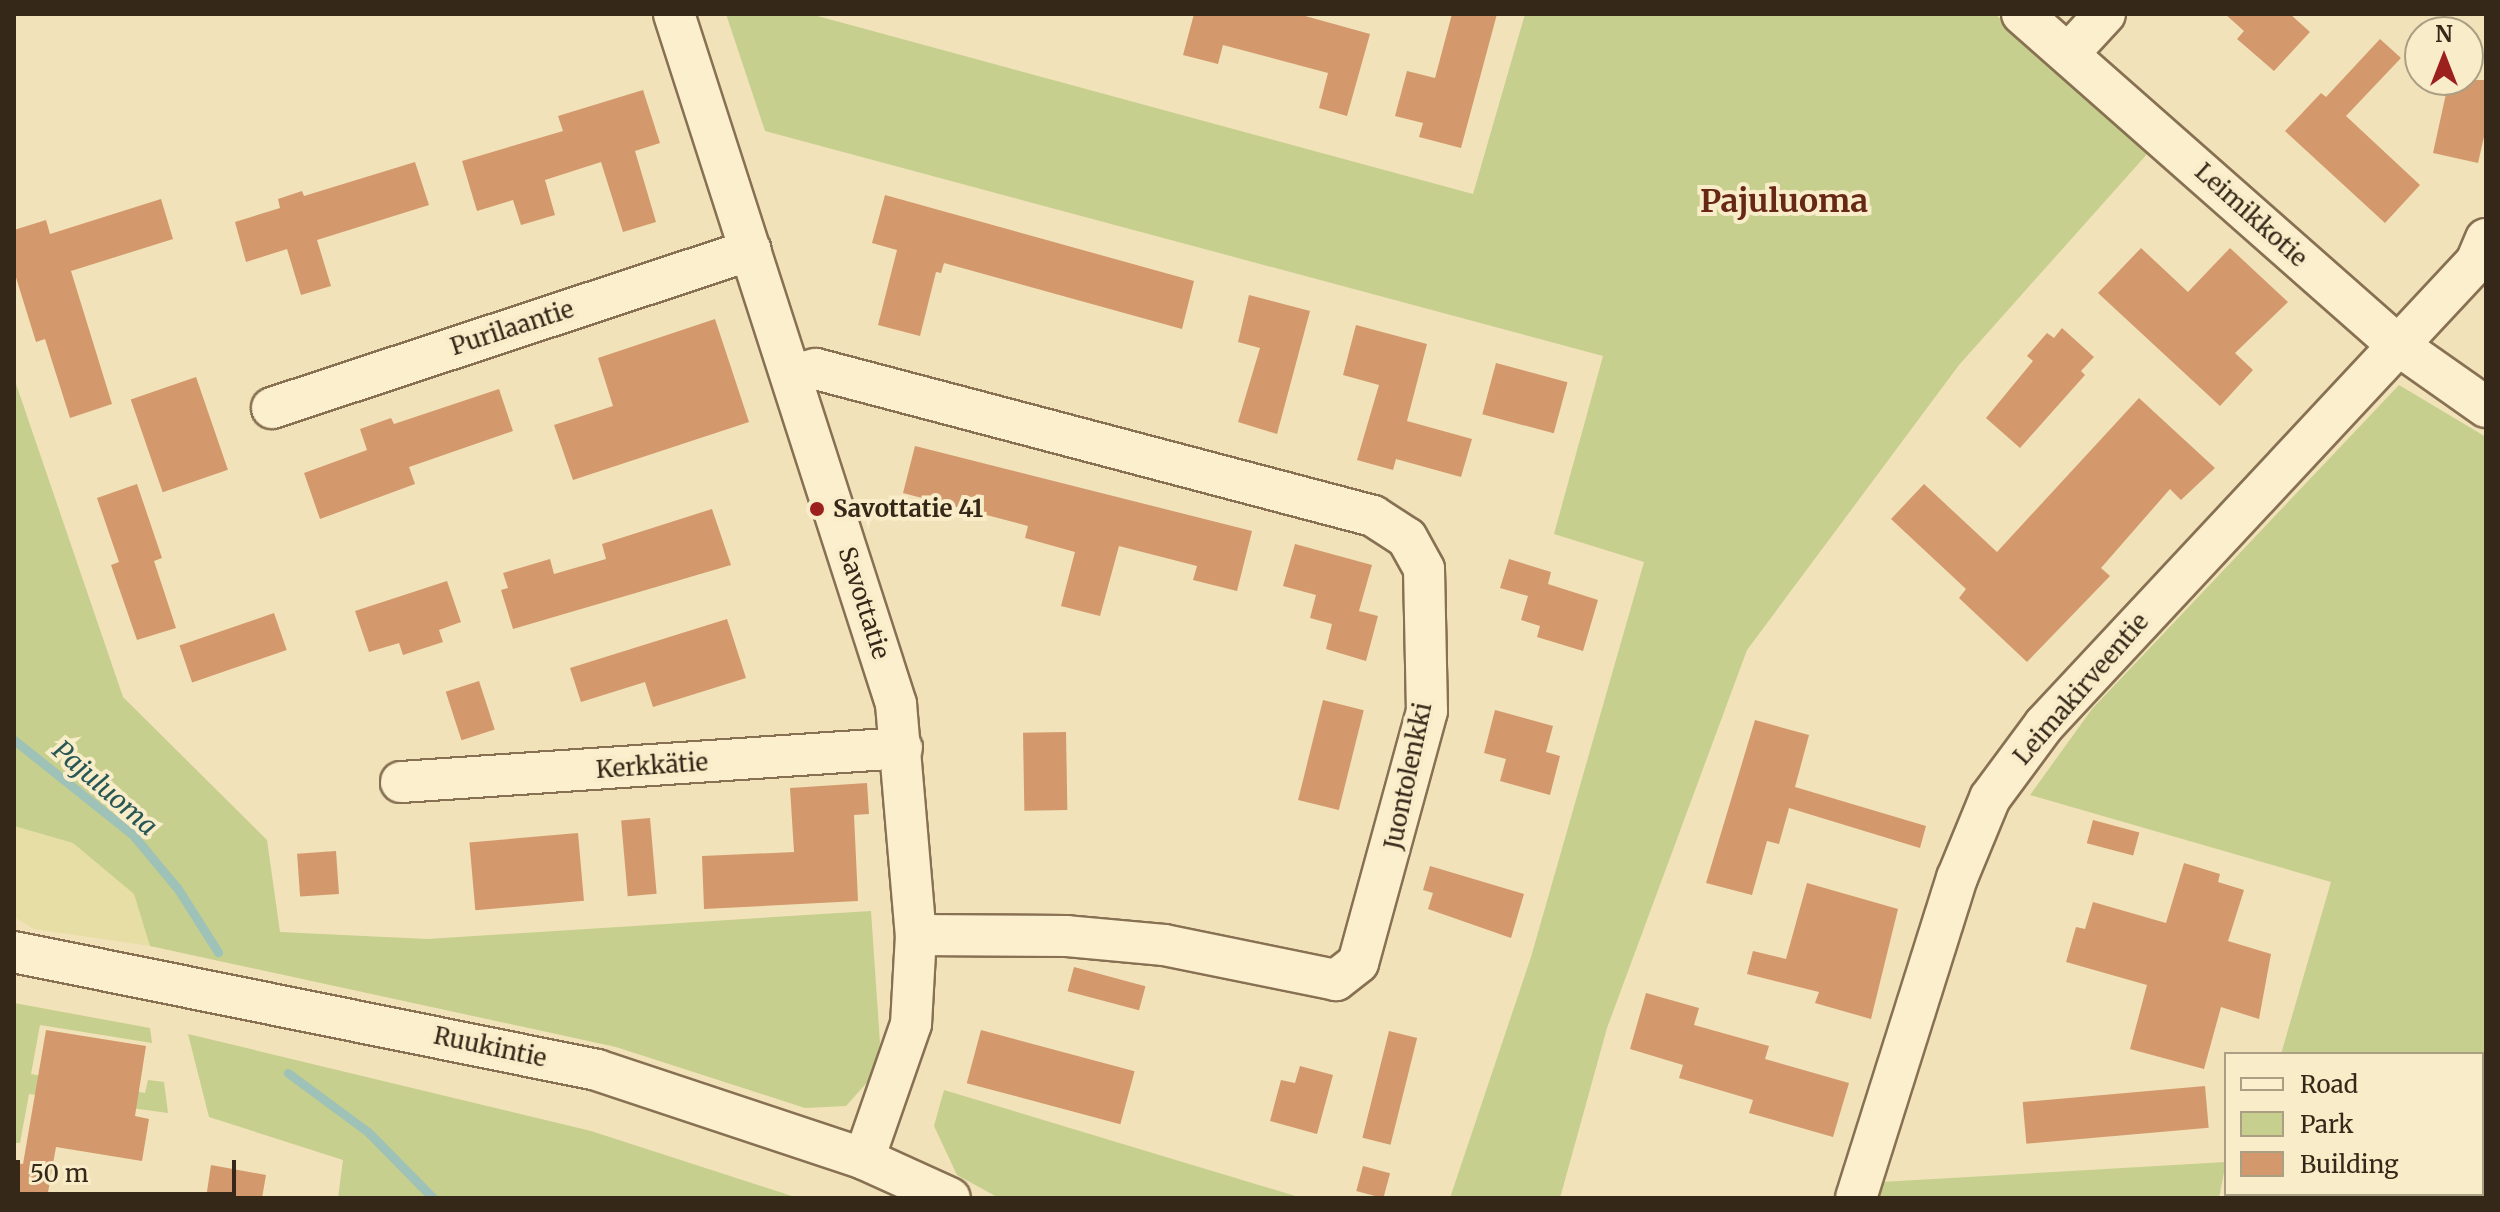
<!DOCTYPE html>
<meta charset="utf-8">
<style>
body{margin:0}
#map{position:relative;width:2500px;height:1212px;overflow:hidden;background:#f1e2b9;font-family:Merriweather,serif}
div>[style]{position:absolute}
.farmland>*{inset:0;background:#e7dea6}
.green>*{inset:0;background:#c6cf8d}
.stream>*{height:9px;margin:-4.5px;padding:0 4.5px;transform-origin:4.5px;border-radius:4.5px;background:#9ec1b8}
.building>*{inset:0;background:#d3996c;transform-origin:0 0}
.roads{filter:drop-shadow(2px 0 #887153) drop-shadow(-2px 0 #887153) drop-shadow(0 2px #887153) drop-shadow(0 -2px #887153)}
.minor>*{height:40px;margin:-20px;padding:0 20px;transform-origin:20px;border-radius:20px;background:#fcefcd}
.dots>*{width:22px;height:22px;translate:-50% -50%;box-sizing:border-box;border:4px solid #f8ecc9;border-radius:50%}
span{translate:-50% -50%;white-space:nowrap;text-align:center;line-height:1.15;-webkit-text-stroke:8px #f8ecc9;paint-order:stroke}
.street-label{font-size:24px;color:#362819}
.poi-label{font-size:24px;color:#362819;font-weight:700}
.left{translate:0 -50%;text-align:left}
.water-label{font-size:26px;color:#275755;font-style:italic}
.district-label{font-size:32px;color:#662815;font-weight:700}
.frame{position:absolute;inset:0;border:16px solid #362819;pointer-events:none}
.legend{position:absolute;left:2224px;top:1052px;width:260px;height:144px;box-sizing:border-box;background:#f8ecc9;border:2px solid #aa9e83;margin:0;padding:10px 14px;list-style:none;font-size:24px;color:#362819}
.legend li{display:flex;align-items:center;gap:16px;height:40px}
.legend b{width:40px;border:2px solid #aa9e83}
.north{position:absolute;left:2404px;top:16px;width:80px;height:80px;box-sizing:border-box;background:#f8ecc9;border:2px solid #aa9e83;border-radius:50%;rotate:0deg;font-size:22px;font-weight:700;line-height:32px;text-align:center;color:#362819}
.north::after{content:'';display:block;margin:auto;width:28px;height:36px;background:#9c201e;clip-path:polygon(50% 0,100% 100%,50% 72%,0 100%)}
.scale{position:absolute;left:16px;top:1160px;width:220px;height:36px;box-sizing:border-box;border:4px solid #362819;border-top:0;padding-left:10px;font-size:24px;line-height:28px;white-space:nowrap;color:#362819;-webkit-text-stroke:6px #f8ecc9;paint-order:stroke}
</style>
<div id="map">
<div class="farmland">
<i style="clip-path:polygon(14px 826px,73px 843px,135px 894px,150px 946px,34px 929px,14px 917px)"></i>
</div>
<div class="green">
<i style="clip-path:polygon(726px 14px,810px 14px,1473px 194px,1525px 14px,1995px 14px,2148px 153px,1959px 365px,1747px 650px,1607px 1028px,1560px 1198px,1450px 1198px,1531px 957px,1644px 562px,1554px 534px,1603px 356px,765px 131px)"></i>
<i style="clip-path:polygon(14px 378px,123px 697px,267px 840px,280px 932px,427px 939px,871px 911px,880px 1043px,871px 1078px,846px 1106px,805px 1108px,616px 1047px,150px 946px,134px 894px,73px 843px,14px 826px)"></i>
<i style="clip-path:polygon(2399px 385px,2486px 437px,2486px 1139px,2482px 1054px,2281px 1054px,2331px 882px,2030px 795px,2092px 709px)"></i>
<i style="clip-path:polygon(14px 1003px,150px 1028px,152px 1043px,40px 1025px,31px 1074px,145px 1093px,148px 1080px,164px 1082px,168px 1113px,29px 1094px,20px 1143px,14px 1143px)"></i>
<i style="clip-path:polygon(188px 1034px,591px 1131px,798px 1198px,338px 1198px,343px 1160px,209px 1117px)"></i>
<i style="clip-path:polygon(944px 1090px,1302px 1198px,999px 1198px,957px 1175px,934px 1126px)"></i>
<i style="clip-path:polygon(2226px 1162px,2219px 1198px,1876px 1198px,1881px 1182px)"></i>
<i style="clip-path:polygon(2482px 1180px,2486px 1198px,2301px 1198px,2482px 1194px)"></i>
</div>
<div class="stream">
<i style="left:14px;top:740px;width:152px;rotate:38.6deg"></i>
<i style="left:133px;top:835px;width:70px;rotate:50.2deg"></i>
<i style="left:178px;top:889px;width:75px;rotate:57.6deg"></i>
<i style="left:288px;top:1073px;width:99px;rotate:36.4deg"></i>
<i style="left:368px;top:1132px;width:93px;rotate:45.4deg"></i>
</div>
<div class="building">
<i style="clip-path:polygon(1194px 14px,1298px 14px,1370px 34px,1347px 116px,1319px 108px,1328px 73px,1223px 45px,1218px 64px,1183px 55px)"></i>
<i style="clip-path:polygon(1452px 14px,1497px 14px,1461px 148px,1419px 137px,1423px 123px,1395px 116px,1407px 71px,1435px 78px)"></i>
<i style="clip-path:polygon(2225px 14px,2290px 14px,2310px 32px,2274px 71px,2237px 39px,2244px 31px)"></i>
<i style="clip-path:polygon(2380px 39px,2401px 58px,2346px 116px,2420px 185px,2385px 223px,2285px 131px,2321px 93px,2326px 97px)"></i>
<i style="clip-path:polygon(2449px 80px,2486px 80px,2486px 128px,2478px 163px,2433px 153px)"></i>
<i style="clip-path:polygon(643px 90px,660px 143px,635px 151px,656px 222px,623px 232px,601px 162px,545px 180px,555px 215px,521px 225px,513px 200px,477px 211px,462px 161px,563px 131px,558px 116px)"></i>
<i style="clip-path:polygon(415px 162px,429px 205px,317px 240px,331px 286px,301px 295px,287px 249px,246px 262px,235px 222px,280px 208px,278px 199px,302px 191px,304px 196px)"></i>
<i style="clip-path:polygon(885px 195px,1194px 281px,1182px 329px,944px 263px,941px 273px,936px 272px,920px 336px,878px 325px,897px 250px,872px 243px)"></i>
<i style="clip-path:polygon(161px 199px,173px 239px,71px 271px,112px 404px,70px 418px,45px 339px,36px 342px,14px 271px,14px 230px,46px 220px,50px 234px)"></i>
<i style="clip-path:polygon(2141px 248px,2188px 292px,2230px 248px,2288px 302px,2235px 353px,2253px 370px,2220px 406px,2098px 293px)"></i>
<i style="clip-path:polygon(1249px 295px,1310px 311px,1277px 434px,1238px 422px,1260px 348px,1238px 342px)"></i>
<i style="clip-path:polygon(715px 319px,749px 422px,573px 480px,554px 425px,613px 406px,598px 358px)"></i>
<i style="clip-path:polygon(1356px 325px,1427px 344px,1407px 421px,1472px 439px,1461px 477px,1396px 459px,1393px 470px,1357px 460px,1379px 385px,1343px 375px)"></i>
<i style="clip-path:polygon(2062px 328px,2094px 357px,2081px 371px,2085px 375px,2020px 448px,1986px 418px,2033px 361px,2027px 356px,2047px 333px,2054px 338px)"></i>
<i style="left:1496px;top:363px;width:74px;height:53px;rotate:15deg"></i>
<i style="left:196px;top:377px;width:98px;height:69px;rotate:71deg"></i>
<i style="clip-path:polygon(499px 389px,513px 431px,409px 467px,415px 484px,320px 519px,304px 473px,367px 450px,360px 429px,391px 418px,394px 424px)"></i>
<i style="clip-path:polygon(2139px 398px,2215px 468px,2181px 500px,2170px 489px,2101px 568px,2110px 576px,2027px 662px,1959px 598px,1966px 589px,1891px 519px,1924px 484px,1997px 552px)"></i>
<i style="clip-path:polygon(915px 446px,1252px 531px,1237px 591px,1193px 580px,1197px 566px,1119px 546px,1100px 616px,1061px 606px,1075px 552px,1025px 538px,1028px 526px,903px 493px)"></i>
<i style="clip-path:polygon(137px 484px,162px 558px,154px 561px,176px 628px,137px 640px,111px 565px,119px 562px,97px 498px)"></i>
<i style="clip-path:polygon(712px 509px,731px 565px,513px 629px,501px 590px,508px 588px,503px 573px,550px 559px,554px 574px,606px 559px,602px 544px)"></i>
<i style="clip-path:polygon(1295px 544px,1372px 565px,1359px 611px,1378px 616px,1366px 661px,1326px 649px,1332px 624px,1310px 618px,1316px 595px,1283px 586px)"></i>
<i style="clip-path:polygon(1509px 559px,1551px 572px,1548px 584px,1598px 600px,1583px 651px,1537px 637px,1540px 626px,1521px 620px,1528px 596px,1500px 588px)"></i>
<i style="clip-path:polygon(447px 581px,461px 622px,439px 630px,443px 642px,403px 655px,399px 643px,369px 652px,355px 611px)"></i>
<i style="left:274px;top:613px;width:39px;height:100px;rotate:71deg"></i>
<i style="clip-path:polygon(727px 619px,746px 678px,653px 707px,645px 682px,581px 702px,570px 668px)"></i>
<i style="left:479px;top:681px;width:51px;height:35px;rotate:72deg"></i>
<i style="left:1323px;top:700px;width:42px;height:103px;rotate:14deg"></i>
<i style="clip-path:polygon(1495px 710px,1553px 726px,1546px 752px,1560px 756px,1550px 795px,1500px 781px,1506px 759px,1484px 753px)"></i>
<i style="clip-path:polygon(1755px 720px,1809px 735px,1795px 787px,1926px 826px,1920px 848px,1789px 808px,1779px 844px,1767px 841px,1752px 895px,1706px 883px)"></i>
<i style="left:1066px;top:732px;width:78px;height:43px;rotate:89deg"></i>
<i style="clip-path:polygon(867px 783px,869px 814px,854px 815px,858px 901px,704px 909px,702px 856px,794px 852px,790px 788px)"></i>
<i style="left:650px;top:818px;width:76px;height:29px;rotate:85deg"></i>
<i style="left:2093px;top:820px;width:48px;height:24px;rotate:15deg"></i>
<i style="left:578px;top:833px;width:68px;height:109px;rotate:85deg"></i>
<i style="left:336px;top:851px;width:43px;height:39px;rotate:86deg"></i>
<i style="clip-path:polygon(2184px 863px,2220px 874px,2218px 882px,2244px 890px,2228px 941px,2271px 954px,2259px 1019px,2221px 1007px,2204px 1069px,2130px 1049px,2147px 985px,2066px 962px,2076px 927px,2085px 929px,2093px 902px,2166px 923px)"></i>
<i style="clip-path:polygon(1430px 866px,1524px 894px,1511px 938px,1428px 909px,1433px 893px,1423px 890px)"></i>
<i style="clip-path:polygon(1807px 883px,1898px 909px,1871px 1019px,1815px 1003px,1819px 992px,1747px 974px,1753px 951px,1786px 959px)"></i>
<i style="left:1074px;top:967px;width:74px;height:25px;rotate:15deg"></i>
<i style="clip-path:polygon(1646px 993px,1699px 1008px,1694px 1025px,1769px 1046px,1765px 1059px,1849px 1083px,1833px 1137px,1749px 1113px,1753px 1100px,1679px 1078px,1683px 1065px,1630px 1049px)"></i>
<i style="clip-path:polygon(46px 1030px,146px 1046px,135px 1116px,149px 1119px,142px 1161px,56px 1147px,47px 1198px,14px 1198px,14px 1163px,23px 1164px)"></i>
<i style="left:981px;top:1030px;width:159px;height:55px;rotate:15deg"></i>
<i style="left:1389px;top:1031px;width:29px;height:110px;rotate:14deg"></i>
<i style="clip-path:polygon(1300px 1066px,1333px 1075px,1317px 1134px,1270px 1121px,1281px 1080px,1295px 1083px)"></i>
<i style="left:2205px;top:1086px;width:42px;height:183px;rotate:85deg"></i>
<i style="clip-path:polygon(211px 1165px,266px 1175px,262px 1198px,206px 1198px)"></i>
<i style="left:1363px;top:1166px;width:28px;height:26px;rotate:15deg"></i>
</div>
<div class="roads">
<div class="minor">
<i style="left:674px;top:14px;width:725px;rotate:72.16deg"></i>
<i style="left:896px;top:704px;width:232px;rotate:85.1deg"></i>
<i style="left:916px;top:935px;width:89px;rotate:93.2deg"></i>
<i style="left:911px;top:1024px;width:143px;rotate:109.2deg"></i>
<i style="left:2022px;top:14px;width:497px;rotate:41.4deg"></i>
<i style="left:2395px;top:343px;width:111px;rotate:35.1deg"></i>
<i style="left:2069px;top:53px;width:53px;rotate:-47.3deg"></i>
<i style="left:792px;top:375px;width:25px;rotate:-14deg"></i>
<i style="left:816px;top:369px;width:576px;rotate:14.78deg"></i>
<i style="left:1373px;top:516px;width:40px;rotate:32.9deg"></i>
<i style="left:1407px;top:538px;width:35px;rotate:61deg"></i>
<i style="left:1424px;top:569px;width:142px;rotate:88.8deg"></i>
<i style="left:1427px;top:711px;width:261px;rotate:105.3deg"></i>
<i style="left:1358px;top:963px;width:28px;rotate:142deg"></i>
<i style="left:1336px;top:980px;width:176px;rotate:-168.5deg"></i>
<i style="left:1164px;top:945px;width:97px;rotate:-174.7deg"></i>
<i style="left:1067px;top:936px;width:151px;rotate:-179.6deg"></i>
<i style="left:272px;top:408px;width:504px;rotate:-18.26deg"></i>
<i style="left:401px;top:782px;width:502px;rotate:-3.88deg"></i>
<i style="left:14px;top:952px;width:595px;rotate:11.44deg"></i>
<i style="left:597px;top:1070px;width:281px;rotate:18.4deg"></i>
<i style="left:864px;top:1159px;width:94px;rotate:24.4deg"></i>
<i style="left:1856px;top:1198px;width:336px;rotate:-72.5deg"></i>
<i style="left:1957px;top:878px;width:87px;rotate:-67.6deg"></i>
<i style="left:1990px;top:798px;width:91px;rotate:-53.5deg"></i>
<i style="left:2044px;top:725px;width:633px;rotate:-46.98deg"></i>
<i style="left:2476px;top:262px;width:25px;rotate:-67deg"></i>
</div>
</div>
<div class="dots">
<i style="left:817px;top:509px;background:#9c201e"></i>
</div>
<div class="street-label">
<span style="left:2251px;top:215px;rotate:42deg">Leimikkotie</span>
<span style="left:512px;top:328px;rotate:-18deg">Purilaantie</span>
<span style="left:864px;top:603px;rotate:72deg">Savottatie</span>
<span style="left:2081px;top:689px;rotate:-49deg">Leimakirveentie</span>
<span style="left:652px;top:766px;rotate:-4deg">Kerkkätie</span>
<span style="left:1408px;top:776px;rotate:-78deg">Juontolenkki</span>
<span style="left:490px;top:1047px;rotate:12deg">Ruukintie</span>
</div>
<div class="poi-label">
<span class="left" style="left:833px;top:509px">Savottatie 41</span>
</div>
<div class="water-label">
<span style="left:105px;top:788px;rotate:41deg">Pajuluoma</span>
</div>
<div class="district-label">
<span style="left:1784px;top:201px">Pajuluoma</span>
</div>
<div class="frame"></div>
<ul class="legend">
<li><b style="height:10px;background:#fcefcd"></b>Road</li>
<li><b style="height:22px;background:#c6cf8d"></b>Park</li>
<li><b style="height:22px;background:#d3996c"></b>Building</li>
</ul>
<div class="north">N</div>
<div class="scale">50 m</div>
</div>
